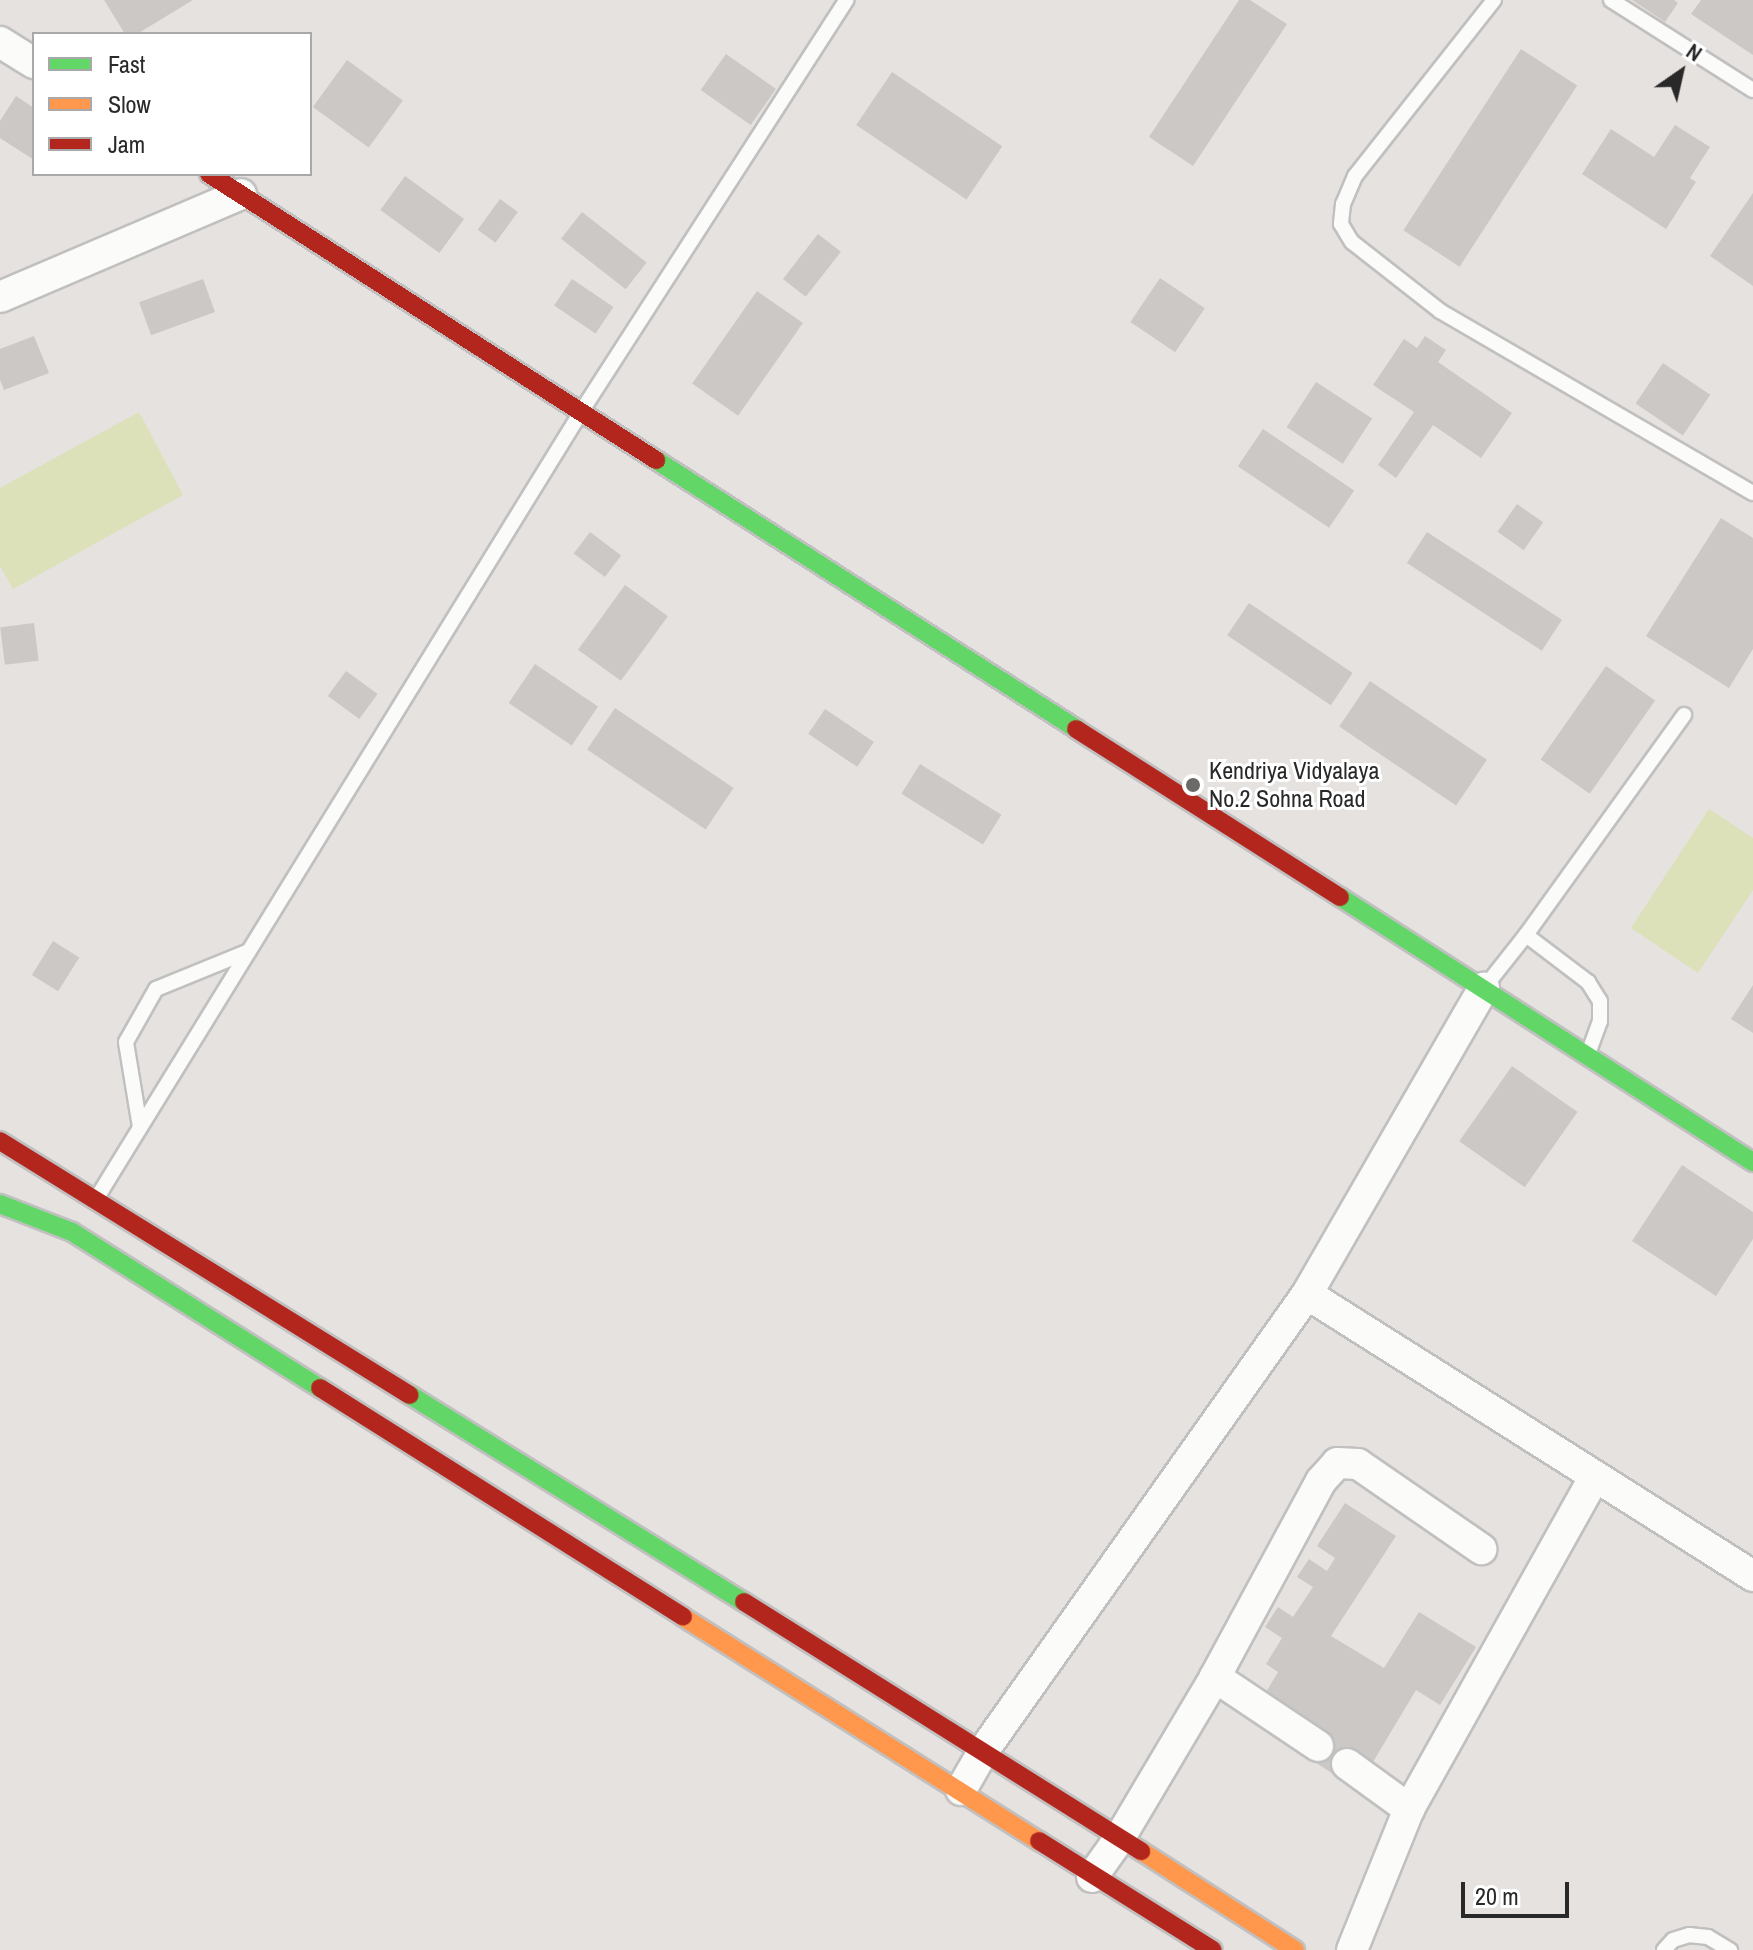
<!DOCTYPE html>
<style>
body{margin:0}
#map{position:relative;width:1753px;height:1950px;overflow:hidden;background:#e6e2df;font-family:"Archivo Narrow",sans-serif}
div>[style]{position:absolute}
.pitch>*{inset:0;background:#dce1ba}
.building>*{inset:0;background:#cbc8c6;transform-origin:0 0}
.roads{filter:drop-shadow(2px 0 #c1c0c0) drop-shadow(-2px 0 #c1c0c0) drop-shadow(0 2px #c1c0c0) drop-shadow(0 -2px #c1c0c0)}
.lane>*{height:14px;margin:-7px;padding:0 7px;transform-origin:7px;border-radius:7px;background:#fbfbfa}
.street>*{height:30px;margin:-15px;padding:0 15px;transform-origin:15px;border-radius:15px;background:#fbfbfa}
.fast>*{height:18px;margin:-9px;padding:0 9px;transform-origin:9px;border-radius:9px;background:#63d668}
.slow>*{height:18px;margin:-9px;padding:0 9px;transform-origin:9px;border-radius:9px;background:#ff974d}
.jam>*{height:18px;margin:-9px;padding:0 9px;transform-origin:9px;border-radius:9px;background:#b3261e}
.dots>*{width:22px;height:22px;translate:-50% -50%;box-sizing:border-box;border:4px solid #fff;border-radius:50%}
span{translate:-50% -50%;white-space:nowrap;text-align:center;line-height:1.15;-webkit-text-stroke:6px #fff;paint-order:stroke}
.poi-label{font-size:24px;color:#292929}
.left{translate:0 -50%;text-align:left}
.legend{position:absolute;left:32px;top:32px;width:280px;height:144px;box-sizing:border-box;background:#fff;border:2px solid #a9a9a9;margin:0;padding:10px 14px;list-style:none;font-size:24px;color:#292929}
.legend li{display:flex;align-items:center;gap:16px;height:40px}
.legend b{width:40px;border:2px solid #a9a9a9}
.north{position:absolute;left:1641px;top:32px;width:80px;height:80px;-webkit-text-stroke:6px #fff;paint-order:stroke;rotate:34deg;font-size:22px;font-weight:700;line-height:32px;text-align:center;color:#292929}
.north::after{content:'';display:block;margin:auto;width:28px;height:36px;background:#292929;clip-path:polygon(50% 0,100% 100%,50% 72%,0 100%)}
.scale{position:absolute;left:1461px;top:1882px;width:108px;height:36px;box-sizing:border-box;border:4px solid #292929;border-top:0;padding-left:10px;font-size:24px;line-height:28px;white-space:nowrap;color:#292929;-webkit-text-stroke:6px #fff;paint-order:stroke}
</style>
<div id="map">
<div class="pitch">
<i style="clip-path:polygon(139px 412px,183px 495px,13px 589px,0 566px,0 488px)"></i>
<i style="clip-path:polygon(1709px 809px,1753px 838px,1753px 890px,1698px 973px,1631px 928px)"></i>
</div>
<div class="building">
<i style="clip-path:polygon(104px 0,193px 0,137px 34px,125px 34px)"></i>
<i style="clip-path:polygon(1239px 0,1250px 0,1287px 24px,1193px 166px,1149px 137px)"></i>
<i style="clip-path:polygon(1632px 0,1674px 0,1678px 3px,1665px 22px)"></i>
<i style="clip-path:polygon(1701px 0,1753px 0,1753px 55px,1691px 14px)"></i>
<i style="left:1521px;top:49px;width:67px;height:216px;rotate:33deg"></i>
<i style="left:726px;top:54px;width:61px;height:44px;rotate:35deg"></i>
<i style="left:347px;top:60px;width:69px;height:58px;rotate:36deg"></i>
<i style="left:892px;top:72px;width:133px;height:64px;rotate:34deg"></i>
<i style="clip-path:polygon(16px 96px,34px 108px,34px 160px,0 138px,0 121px)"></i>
<i style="clip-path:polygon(1675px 125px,1710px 147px,1690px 178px,1696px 182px,1666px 229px,1582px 174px,1611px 129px,1654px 157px)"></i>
<i style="left:405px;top:176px;width:73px;height:42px;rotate:36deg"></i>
<i style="clip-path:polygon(1753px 193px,1753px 286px,1710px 256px)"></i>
<i style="left:500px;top:199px;width:22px;height:38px;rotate:36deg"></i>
<i style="left:582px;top:212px;width:82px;height:34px;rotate:38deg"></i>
<i style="left:818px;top:234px;width:29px;height:57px;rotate:38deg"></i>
<i style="left:1160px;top:278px;width:54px;height:53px;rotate:34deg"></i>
<i style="left:203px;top:279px;width:35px;height:68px;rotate:70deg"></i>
<i style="left:572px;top:279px;width:50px;height:32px;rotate:34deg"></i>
<i style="left:757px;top:291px;width:56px;height:113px;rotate:35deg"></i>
<i style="clip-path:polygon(34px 336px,49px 373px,4px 390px,0 380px,0 349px)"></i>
<i style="clip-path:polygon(1425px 336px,1446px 350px,1438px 362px,1512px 413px,1481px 458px,1433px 425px,1396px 478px,1378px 465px,1414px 412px,1373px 385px,1404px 339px,1417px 348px)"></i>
<i style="left:1663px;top:363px;width:57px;height:49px;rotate:34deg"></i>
<i style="left:1316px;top:382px;width:67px;height:54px;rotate:33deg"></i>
<i style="left:1263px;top:429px;width:110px;height:45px;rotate:34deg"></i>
<i style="left:1517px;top:504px;width:32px;height:34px;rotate:35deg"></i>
<i style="clip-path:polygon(1721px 518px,1753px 538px,1753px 649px,1729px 688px,1646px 636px)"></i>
<i style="left:590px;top:532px;width:39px;height:27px;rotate:37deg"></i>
<i style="left:1427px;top:532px;width:161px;height:37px;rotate:33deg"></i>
<i style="left:625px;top:585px;width:53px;height:80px;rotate:36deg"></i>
<i style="left:1249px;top:603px;width:125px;height:39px;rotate:34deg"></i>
<i style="left:34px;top:623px;width:38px;height:34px;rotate:83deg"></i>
<i style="left:535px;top:664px;width:76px;height:47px;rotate:34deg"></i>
<i style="left:1606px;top:666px;width:60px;height:114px;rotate:35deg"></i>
<i style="left:346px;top:671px;width:39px;height:31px;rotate:36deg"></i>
<i style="left:1370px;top:681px;width:141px;height:55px;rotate:34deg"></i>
<i style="left:615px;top:708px;width:143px;height:50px;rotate:34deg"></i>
<i style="left:825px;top:709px;width:59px;height:30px;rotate:34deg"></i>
<i style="left:920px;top:764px;width:96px;height:35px;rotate:32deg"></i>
<i style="left:53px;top:941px;width:31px;height:40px;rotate:32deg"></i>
<i style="clip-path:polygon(1753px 985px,1753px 1033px,1731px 1019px)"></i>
<i style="left:1512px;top:1066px;width:80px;height:92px;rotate:35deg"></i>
<i style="clip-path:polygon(1682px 1165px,1753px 1212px,1753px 1239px,1716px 1296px,1632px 1241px)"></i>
<i style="clip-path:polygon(1345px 1503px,1396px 1536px,1331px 1636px,1384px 1668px,1419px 1612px,1476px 1647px,1440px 1705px,1416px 1690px,1373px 1762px,1355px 1751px,1338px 1777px,1310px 1759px,1326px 1733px,1265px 1694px,1278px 1672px,1266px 1664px,1282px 1638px,1265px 1627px,1278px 1607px,1293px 1617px,1313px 1587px,1297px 1577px,1309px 1559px,1327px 1571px,1335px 1558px,1317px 1546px)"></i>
</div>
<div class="roads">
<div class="lane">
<i style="left:1494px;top:0;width:224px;rotate:128.3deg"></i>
<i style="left:1355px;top:176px;width:30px;rotate:113deg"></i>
<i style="left:1343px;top:204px;width:20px;rotate:96deg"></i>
<i style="left:1341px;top:224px;width:21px;rotate:59deg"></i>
<i style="left:1352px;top:242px;width:112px;rotate:38.1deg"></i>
<i style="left:1440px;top:311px;width:362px;rotate:30.2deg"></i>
<i style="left:1611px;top:0;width:168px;rotate:32.4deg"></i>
<i style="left:1526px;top:935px;width:78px;rotate:37.2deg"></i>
<i style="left:1588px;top:982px;width:22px;rotate:58deg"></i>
<i style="left:1600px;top:1001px;width:20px;rotate:90deg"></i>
<i style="left:1600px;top:1021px;width:32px;rotate:110deg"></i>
<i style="left:1484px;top:988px;width:68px;rotate:-51.6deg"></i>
<i style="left:1526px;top:935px;width:271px;rotate:-54.3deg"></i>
<i style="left:140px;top:1127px;width:86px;rotate:-99.4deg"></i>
<i style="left:126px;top:1042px;width:61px;rotate:-60.5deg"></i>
<i style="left:156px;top:989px;width:100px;rotate:-22.2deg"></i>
<i style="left:98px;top:1196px;width:921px;rotate:-58.36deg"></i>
<i style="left:581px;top:412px;width:490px;rotate:-57.2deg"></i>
<i style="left:1664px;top:1950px;width:13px;rotate:-48deg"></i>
<i style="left:1673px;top:1940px;width:17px;rotate:-17deg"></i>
<i style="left:1689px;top:1935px;width:19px;rotate:6deg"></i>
<i style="left:1708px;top:1937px;width:26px;rotate:31deg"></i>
</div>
<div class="street">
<i style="left:0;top:42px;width:40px;rotate:32deg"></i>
<i style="left:0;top:297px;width:262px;rotate:-23.1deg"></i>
<i style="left:1307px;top:1294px;width:528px;rotate:32.3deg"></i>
<i style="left:1215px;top:1677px;width:124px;rotate:33.8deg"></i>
<i style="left:1347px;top:1764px;width:77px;rotate:36deg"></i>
<i style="left:961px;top:1790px;width:46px;rotate:-60.1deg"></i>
<i style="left:984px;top:1750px;width:559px;rotate:-54.69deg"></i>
<i style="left:1307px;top:1294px;width:354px;rotate:-60deg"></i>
<i style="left:1092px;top:1877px;width:47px;rotate:-54.6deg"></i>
<i style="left:1119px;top:1839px;width:188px;rotate:-59.3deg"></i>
<i style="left:1215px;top:1677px;width:223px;rotate:-61.6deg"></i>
<i style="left:1321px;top:1481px;width:24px;rotate:-48deg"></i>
<i style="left:1337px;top:1463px;width:21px;rotate:3deg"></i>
<i style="left:1358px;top:1464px;width:150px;rotate:34.6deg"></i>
<i style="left:1352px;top:1950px;width:152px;rotate:-68deg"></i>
<i style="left:1409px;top:1809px;width:379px;rotate:-60.8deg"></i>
</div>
<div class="fast">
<i style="left:656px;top:460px;width:499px;rotate:32.6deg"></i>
<i style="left:1340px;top:897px;width:491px;rotate:32.7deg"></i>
<i style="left:0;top:1204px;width:77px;rotate:21.3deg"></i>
<i style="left:72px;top:1232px;width:293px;rotate:32.2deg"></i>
<i style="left:410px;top:1395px;width:393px;rotate:31.8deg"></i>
</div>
<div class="slow">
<i style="left:683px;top:1617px;width:421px;rotate:32.2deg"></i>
<i style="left:1141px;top:1851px;width:183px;rotate:32.7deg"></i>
</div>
<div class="jam">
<i style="left:209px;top:174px;width:531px;rotate:32.61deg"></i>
<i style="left:1076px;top:729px;width:313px;rotate:32.5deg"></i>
<i style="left:0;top:1141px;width:482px;rotate:31.8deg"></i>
<i style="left:320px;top:1388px;width:429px;rotate:32.2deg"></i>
<i style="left:744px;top:1602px;width:469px;rotate:32.1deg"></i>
<i style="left:1039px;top:1841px;width:205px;rotate:32.1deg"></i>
</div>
</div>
<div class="dots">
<i style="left:1193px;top:785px;background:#6b6a69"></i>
</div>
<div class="poi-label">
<span class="left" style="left:1209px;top:785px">Kendriya Vidyalaya<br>No.2 Sohna Road</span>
</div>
<ul class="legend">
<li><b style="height:10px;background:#63d668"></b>Fast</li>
<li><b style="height:10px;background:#ff974d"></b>Slow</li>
<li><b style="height:10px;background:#b3261e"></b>Jam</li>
</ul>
<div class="north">N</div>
<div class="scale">20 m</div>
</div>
